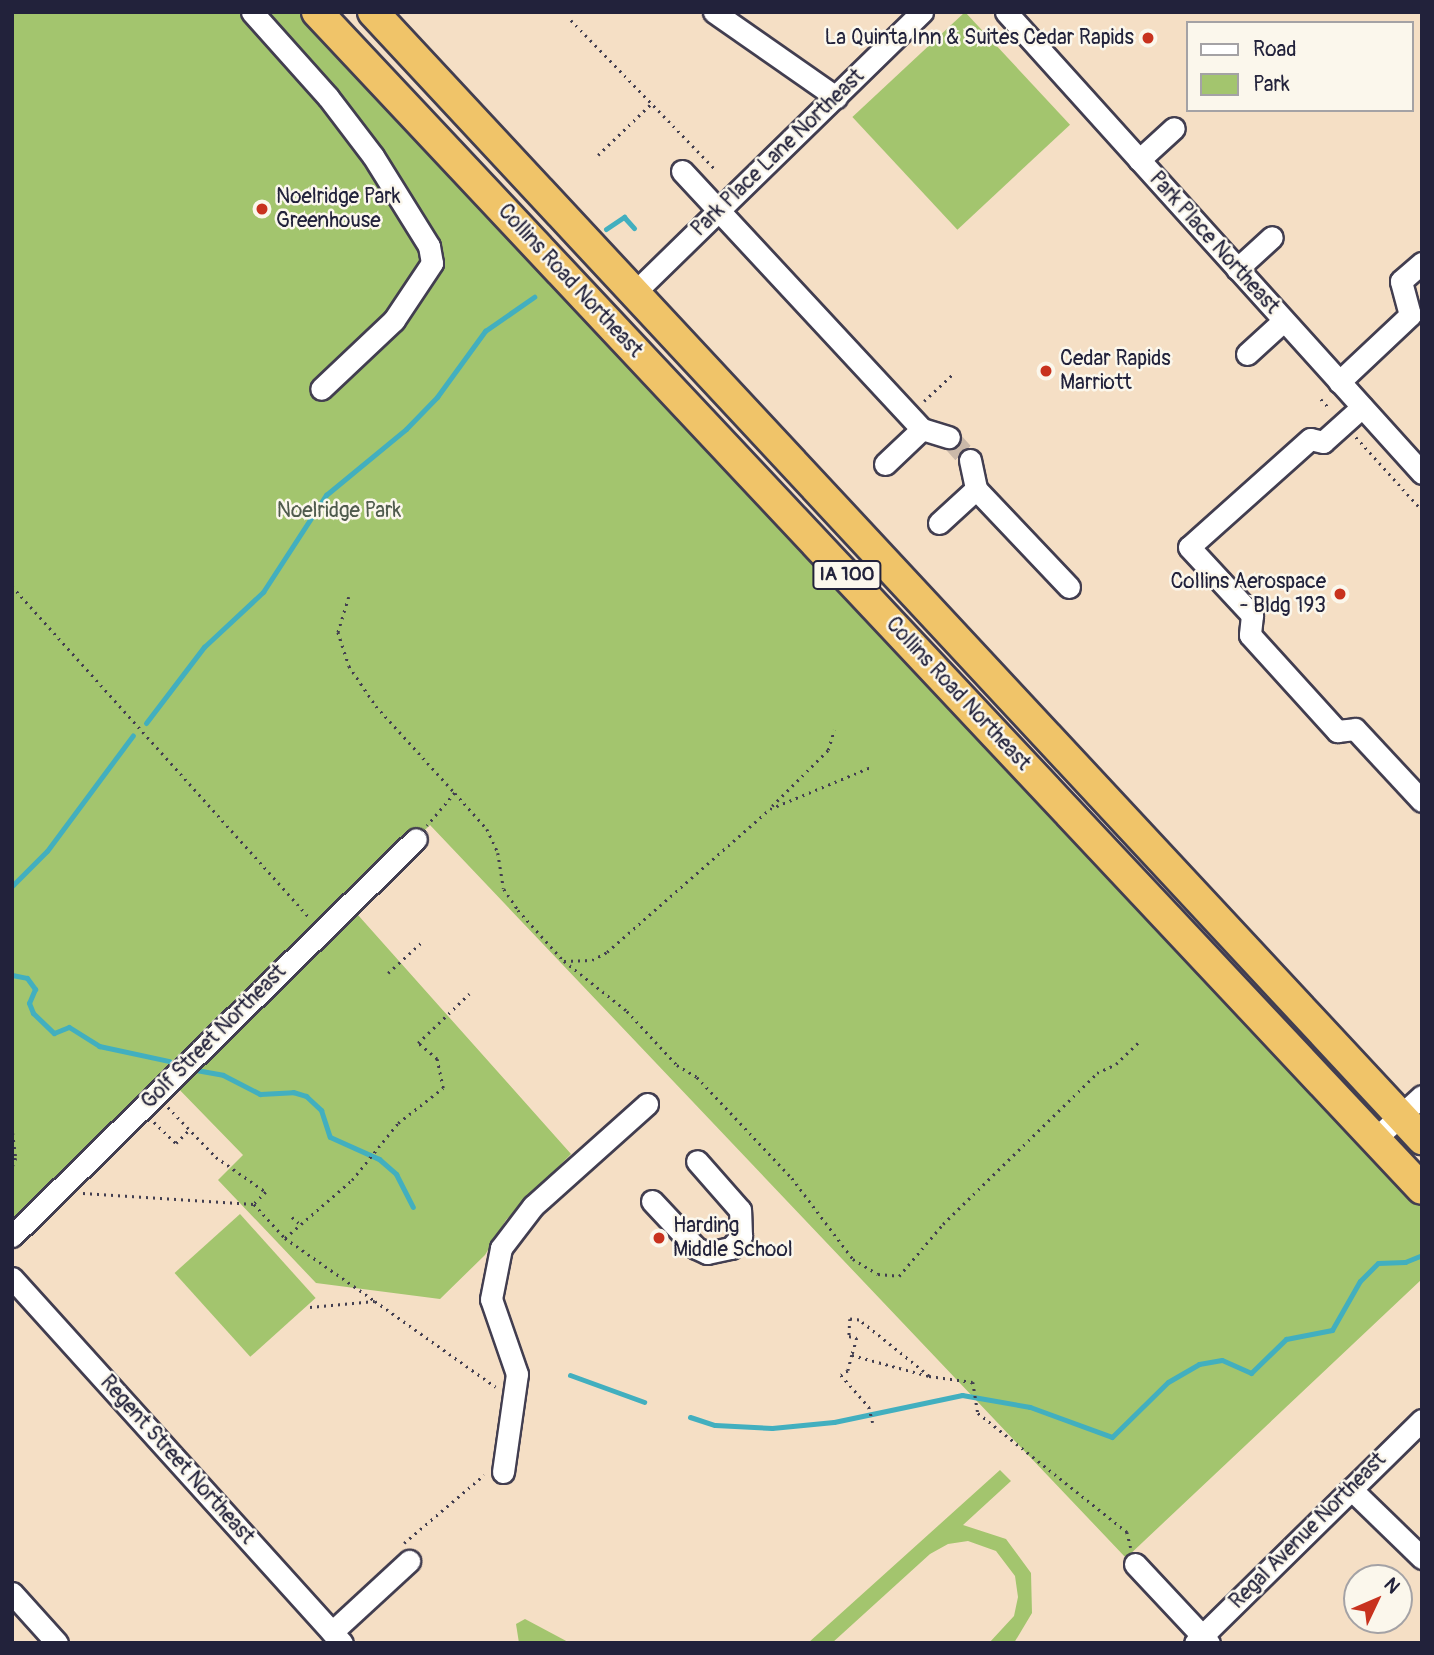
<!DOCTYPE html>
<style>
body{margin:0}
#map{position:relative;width:1434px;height:1655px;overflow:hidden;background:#f5dfc5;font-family:Pangolin,sans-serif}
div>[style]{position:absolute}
.green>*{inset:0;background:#a3c56e;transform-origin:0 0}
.stream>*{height:5px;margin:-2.5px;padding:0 2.5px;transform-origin:2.5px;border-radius:2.5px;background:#42afbf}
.minor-tunnel>*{height:21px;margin-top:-10.5px;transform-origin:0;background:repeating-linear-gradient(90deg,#cbb9a9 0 21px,transparent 0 31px)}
.path>*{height:2.5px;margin-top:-1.25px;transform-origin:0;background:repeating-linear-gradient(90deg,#423e50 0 2px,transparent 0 7px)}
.roads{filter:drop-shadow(2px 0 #423e50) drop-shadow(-2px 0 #423e50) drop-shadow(0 2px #423e50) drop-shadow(0 -2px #423e50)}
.minor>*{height:21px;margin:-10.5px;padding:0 10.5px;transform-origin:10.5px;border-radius:10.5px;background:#fff}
.highway>*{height:30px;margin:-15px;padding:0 15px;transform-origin:15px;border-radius:15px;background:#f0c469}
.dots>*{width:19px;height:19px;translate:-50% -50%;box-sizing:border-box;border:4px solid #fbf7ec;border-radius:50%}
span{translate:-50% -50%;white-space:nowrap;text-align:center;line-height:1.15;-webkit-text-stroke:5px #fbf7ec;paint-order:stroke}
.shield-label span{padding:2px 5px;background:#fbf7ec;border:2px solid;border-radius:5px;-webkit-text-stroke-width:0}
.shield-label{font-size:19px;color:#22223b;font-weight:700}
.poi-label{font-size:21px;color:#22223b}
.right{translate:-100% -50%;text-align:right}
.left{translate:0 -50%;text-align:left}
.street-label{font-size:21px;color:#22223b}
.park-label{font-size:21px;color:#4f5b4d}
.frame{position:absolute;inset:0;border:14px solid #22223b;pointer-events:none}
.legend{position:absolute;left:1186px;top:21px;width:228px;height:91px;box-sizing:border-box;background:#fbf7ec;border:2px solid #a4a2a5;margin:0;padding:9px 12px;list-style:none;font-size:21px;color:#22223b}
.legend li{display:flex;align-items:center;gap:14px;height:35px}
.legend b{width:35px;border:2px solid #a4a2a5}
.north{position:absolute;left:1343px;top:1564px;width:70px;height:70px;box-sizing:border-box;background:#fbf7ec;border:2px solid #a4a2a5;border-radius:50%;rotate:46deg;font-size:19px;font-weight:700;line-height:28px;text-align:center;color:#22223b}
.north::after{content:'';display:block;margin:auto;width:24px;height:32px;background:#c8321e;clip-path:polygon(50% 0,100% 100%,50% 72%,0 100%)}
</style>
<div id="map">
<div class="green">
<i style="clip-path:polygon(12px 12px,317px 12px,1422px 1189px,1422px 1279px,1126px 1558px,430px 825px,372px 882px,358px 915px,571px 1154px,506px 1220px,485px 1255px,440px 1299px,316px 1283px,218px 1180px,243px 1155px,171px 1081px,12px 1236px)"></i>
<i style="left:965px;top:12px;width:154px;height:154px;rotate:47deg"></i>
<i style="left:240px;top:1214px;width:113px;height:88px;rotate:48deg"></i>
<i style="clip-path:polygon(1000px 1470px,1011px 1481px,963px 1525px,1006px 1539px,1031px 1573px,1032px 1613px,1014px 1643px,989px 1643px,1014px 1616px,1018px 1597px,1015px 1576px,996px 1551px,968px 1541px,948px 1544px,930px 1554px,832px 1643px,808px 1643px)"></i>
<i style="clip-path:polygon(525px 1619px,570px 1643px,519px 1643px,516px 1624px)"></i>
</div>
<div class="stream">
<i style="left:606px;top:229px;width:22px;rotate:-34deg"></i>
<i style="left:624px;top:217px;width:15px;rotate:48deg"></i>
<i style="left:146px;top:723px;width:96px;rotate:-52.7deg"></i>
<i style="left:204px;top:647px;width:81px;rotate:-43deg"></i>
<i style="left:263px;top:592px;width:116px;rotate:-57deg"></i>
<i style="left:326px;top:495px;width:104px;rotate:-39.5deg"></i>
<i style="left:406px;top:429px;width:45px;rotate:-45.9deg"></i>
<i style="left:437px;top:397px;width:82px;rotate:-54deg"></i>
<i style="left:485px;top:331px;width:60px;rotate:-34.8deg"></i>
<i style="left:12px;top:886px;width:49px;rotate:-45deg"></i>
<i style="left:47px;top:851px;width:144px;rotate:-53.4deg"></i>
<i style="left:12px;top:975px;width:15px;rotate:11deg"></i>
<i style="left:27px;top:978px;width:14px;rotate:54deg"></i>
<i style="left:35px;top:989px;width:15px;rotate:113deg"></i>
<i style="left:29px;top:1003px;width:11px;rotate:68deg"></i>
<i style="left:33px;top:1013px;width:29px;rotate:44deg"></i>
<i style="left:54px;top:1033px;width:16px;rotate:-22deg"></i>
<i style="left:69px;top:1027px;width:36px;rotate:32deg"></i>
<i style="left:99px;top:1046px;width:72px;rotate:12.1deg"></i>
<i style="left:196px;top:1070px;width:27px;rotate:10deg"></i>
<i style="left:223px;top:1075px;width:42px;rotate:27.2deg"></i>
<i style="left:260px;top:1094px;width:33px;rotate:-3deg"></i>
<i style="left:293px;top:1092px;width:14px;rotate:17deg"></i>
<i style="left:306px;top:1096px;width:21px;rotate:43deg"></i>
<i style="left:321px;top:1110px;width:28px;rotate:72deg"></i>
<i style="left:330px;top:1137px;width:54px;rotate:24.2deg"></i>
<i style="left:379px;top:1159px;width:23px;rotate:41deg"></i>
<i style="left:396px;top:1174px;width:37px;rotate:63deg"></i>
<i style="left:570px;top:1375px;width:79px;rotate:20deg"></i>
<i style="left:690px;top:1417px;width:26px;rotate:18deg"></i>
<i style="left:715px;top:1425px;width:57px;rotate:3deg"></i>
<i style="left:772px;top:1428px;width:62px;rotate:-5.5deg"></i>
<i style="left:834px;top:1422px;width:131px;rotate:-11.9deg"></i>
<i style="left:962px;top:1395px;width:69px;rotate:10deg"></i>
<i style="left:1030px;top:1407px;width:87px;rotate:20.1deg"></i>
<i style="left:1112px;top:1437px;width:78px;rotate:-44.5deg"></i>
<i style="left:1168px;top:1382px;width:36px;rotate:-30deg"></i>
<i style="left:1199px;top:1364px;width:23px;rotate:-10deg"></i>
<i style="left:1222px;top:1360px;width:32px;rotate:24deg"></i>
<i style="left:1251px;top:1373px;width:49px;rotate:-44.2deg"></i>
<i style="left:1286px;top:1339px;width:47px;rotate:-11.1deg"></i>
<i style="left:1332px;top:1330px;width:56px;rotate:-60.3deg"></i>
<i style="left:1360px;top:1281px;width:25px;rotate:-45deg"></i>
<i style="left:1378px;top:1263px;width:27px;rotate:-2deg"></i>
<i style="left:1405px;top:1262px;width:18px;rotate:-22deg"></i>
</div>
<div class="minor-tunnel">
<i style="left:949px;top:437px;width:31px;rotate:48deg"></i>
</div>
<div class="path">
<i style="left:571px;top:20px;width:207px;rotate:46deg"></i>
<i style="left:598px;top:155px;width:75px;rotate:-43.9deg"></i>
<i style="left:1321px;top:399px;width:13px;rotate:48deg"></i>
<i style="left:924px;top:401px;width:38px;rotate:-43deg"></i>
<i style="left:1356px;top:437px;width:98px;rotate:47.9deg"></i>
<i style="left:12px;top:586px;width:445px;rotate:48.1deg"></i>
<i style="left:349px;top:597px;width:37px;rotate:107deg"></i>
<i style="left:338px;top:632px;width:36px;rotate:72deg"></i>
<i style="left:349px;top:666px;width:48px;rotate:56deg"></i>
<i style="left:376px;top:706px;width:118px;rotate:47.8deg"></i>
<i style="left:455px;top:793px;width:43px;rotate:130.3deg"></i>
<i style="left:455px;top:793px;width:48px;rotate:48.4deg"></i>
<i style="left:487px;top:829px;width:26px;rotate:65deg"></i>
<i style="left:498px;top:853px;width:36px;rotate:81deg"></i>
<i style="left:504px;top:889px;width:25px;rotate:56deg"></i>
<i style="left:518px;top:910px;width:69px;rotate:48deg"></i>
<i style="left:564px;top:961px;width:28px;rotate:-2deg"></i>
<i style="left:592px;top:960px;width:17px;rotate:-28deg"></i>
<i style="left:607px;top:952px;width:217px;rotate:-41.3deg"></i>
<i style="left:770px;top:809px;width:109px;rotate:-22.6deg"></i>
<i style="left:772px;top:806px;width:79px;rotate:-45deg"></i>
<i style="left:828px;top:750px;width:21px;rotate:-73deg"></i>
<i style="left:564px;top:961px;width:80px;rotate:38.4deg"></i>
<i style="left:627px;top:1011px;width:74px;rotate:47.2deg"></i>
<i style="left:677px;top:1065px;width:23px;rotate:31deg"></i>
<i style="left:697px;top:1077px;width:139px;rotate:46.8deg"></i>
<i style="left:792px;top:1178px;width:101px;rotate:53deg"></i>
<i style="left:853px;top:1259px;width:29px;rotate:31deg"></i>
<i style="left:878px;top:1274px;width:21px;rotate:5deg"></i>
<i style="left:899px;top:1276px;width:68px;rotate:-49.8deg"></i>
<i style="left:943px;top:1224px;width:216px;rotate:-44.4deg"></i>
<i style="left:1097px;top:1073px;width:21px;rotate:-25deg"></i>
<i style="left:1116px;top:1064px;width:33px;rotate:-44deg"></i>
<i style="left:388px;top:973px;width:47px;rotate:-42.4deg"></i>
<i style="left:168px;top:1107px;width:69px;rotate:46.2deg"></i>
<i style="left:216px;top:1157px;width:61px;rotate:35deg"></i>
<i style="left:266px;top:1192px;width:17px;rotate:135deg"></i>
<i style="left:254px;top:1204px;width:46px;rotate:47.6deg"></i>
<i style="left:285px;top:1238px;width:110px;rotate:35deg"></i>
<i style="left:154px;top:1122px;width:30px;rotate:44deg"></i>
<i style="left:176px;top:1143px;width:18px;rotate:-45deg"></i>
<i style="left:12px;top:1126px;width:32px;rotate:83deg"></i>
<i style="left:16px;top:1158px;width:11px;rotate:112deg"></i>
<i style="left:83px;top:1193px;width:171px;rotate:3.7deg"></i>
<i style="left:292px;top:1217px;width:9px;rotate:41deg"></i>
<i style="left:285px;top:1238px;width:89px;rotate:-40.9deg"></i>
<i style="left:352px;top:1180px;width:73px;rotate:-51.1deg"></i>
<i style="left:398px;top:1123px;width:57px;rotate:-37.9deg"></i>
<i style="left:443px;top:1088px;width:30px;rotate:-102deg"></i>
<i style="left:437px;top:1059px;width:25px;rotate:-140deg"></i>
<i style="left:418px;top:1043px;width:71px;rotate:-43.9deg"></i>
<i style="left:310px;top:1307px;width:65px;rotate:-5.3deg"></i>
<i style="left:375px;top:1301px;width:148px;rotate:35.4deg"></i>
<i style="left:852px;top:1355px;width:16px;rotate:104deg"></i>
<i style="left:848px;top:1371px;width:8px;rotate:150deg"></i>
<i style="left:841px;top:1375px;width:43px;rotate:48.8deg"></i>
<i style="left:869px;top:1407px;width:16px;rotate:76deg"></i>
<i style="left:929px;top:1376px;width:90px;rotate:-141.3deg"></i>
<i style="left:859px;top:1320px;width:9px;rotate:-174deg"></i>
<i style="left:850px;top:1319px;width:17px;rotate:93deg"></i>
<i style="left:849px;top:1336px;width:8px;rotate:14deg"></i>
<i style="left:857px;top:1338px;width:18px;rotate:106deg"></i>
<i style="left:852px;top:1355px;width:80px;rotate:15.3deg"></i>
<i style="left:929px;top:1376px;width:44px;rotate:7.8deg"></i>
<i style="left:973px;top:1382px;width:31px;rotate:81deg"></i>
<i style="left:978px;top:1413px;width:191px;rotate:38.6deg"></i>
<i style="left:1127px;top:1532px;width:16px;rotate:76deg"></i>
<i style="left:404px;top:1543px;width:105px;rotate:-40.4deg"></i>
</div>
<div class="roads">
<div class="minor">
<i style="left:252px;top:12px;width:114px;rotate:48.2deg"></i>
<i style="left:328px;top:97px;width:74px;rotate:52.7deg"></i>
<i style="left:373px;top:156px;width:106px;rotate:58.1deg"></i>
<i style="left:429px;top:246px;width:17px;rotate:80deg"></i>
<i style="left:432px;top:263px;width:69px;rotate:123.7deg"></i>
<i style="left:394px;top:320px;width:100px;rotate:136.6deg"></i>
<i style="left:714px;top:12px;width:149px;rotate:34.9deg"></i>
<i style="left:1006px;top:12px;width:621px;rotate:47.94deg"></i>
<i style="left:1139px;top:160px;width:47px;rotate:-42.4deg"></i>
<i style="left:682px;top:171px;width:352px;rotate:47.1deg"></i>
<i style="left:922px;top:429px;width:28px;rotate:17deg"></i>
<i style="left:1237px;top:269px;width:47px;rotate:-42.4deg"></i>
<i style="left:633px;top:294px;width:404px;rotate:-44.3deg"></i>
<i style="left:1247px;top:354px;width:49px;rotate:-42.5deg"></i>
<i style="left:1339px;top:382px;width:98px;rotate:-43.3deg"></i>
<i style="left:1410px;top:315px;width:35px;rotate:-105deg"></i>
<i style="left:1401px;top:281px;width:28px;rotate:-41deg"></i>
<i style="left:1362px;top:407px;width:52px;rotate:138.1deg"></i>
<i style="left:1323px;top:442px;width:13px;rotate:-167deg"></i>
<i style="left:1310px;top:439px;width:162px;rotate:138.2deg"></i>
<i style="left:1189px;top:547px;width:93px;rotate:47.2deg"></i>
<i style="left:1252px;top:615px;width:20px;rotate:96deg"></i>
<i style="left:1250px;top:635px;width:130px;rotate:47.8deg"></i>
<i style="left:1337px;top:731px;width:18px;rotate:-6deg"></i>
<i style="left:1355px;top:729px;width:98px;rotate:47.1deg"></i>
<i style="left:970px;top:460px;width:30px;rotate:78deg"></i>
<i style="left:976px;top:489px;width:135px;rotate:46.5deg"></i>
<i style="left:885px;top:464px;width:51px;rotate:-43.4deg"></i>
<i style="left:939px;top:523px;width:50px;rotate:-42.6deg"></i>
<i style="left:1376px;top:1138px;width:62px;rotate:-42.4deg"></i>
<i style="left:652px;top:1201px;width:64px;rotate:46.9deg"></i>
<i style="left:696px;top:1248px;width:12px;rotate:24deg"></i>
<i style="left:707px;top:1253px;width:25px;rotate:-12deg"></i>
<i style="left:731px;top:1248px;width:16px;rotate:-50deg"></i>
<i style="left:741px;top:1236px;width:26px;rotate:-92deg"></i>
<i style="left:740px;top:1210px;width:65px;rotate:-131.3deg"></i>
<i style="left:12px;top:1236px;width:566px;rotate:-44.5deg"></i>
<i style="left:12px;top:1278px;width:492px;rotate:47.9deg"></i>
<i style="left:503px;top:1472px;width:99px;rotate:-81.9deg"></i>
<i style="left:517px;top:1374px;width:79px;rotate:-109.1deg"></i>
<i style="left:491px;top:1299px;width:52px;rotate:-78.9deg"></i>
<i style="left:501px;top:1248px;width:53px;rotate:-52.7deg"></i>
<i style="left:533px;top:1206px;width:153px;rotate:-41.8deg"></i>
<i style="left:1351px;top:1489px;width:99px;rotate:44.2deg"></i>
<i style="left:1135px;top:1564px;width:108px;rotate:46.9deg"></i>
<i style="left:12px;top:1593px;width:67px;rotate:48deg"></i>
<i style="left:332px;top:1632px;width:105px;rotate:-42.7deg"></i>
<i style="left:1195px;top:1643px;width:318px;rotate:-44.5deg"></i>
</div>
<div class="highway">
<i style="left:317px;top:12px;width:1614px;rotate:46.81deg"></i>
<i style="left:373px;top:12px;width:1540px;rotate:47.05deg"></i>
</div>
</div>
<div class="dots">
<i style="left:1148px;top:38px;background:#c8321e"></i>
<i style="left:262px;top:209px;background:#c8321e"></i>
<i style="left:1046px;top:371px;background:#c8321e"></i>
<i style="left:1340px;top:594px;background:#c8321e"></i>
<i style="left:659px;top:1238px;background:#c8321e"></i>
</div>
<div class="shield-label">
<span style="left:847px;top:575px">IA 100</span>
</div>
<div class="poi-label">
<span class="right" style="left:1134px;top:38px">La Quinta Inn &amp; Suites Cedar Rapids</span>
<span class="left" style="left:276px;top:209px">Noelridge Park<br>Greenhouse</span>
<span class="left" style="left:1060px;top:371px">Cedar Rapids<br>Marriott</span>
<span class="right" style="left:1326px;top:594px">Collins Aerospace<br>- Bldg 193</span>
<span class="left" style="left:673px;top:1238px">Harding<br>Middle School</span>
</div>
<div class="street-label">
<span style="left:778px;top:153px;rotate:-44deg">Park Place Lane Northeast</span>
<span style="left:1214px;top:243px;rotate:48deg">Park Place Northeast</span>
<span style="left:570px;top:281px;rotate:47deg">Collins Road Northeast</span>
<span style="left:958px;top:694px;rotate:47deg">Collins Road Northeast</span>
<span style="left:214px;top:1037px;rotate:-45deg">Golf Street Northeast</span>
<span style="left:177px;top:1460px;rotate:48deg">Regent Street Northeast</span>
<span style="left:1308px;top:1531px;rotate:-45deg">Regal Avenue Northeast</span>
</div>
<div class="park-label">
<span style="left:339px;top:511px">Noelridge Park</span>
</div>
<div class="frame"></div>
<ul class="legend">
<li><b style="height:9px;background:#fff"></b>Road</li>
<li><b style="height:19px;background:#a3c56e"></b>Park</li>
</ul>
<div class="north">N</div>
</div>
